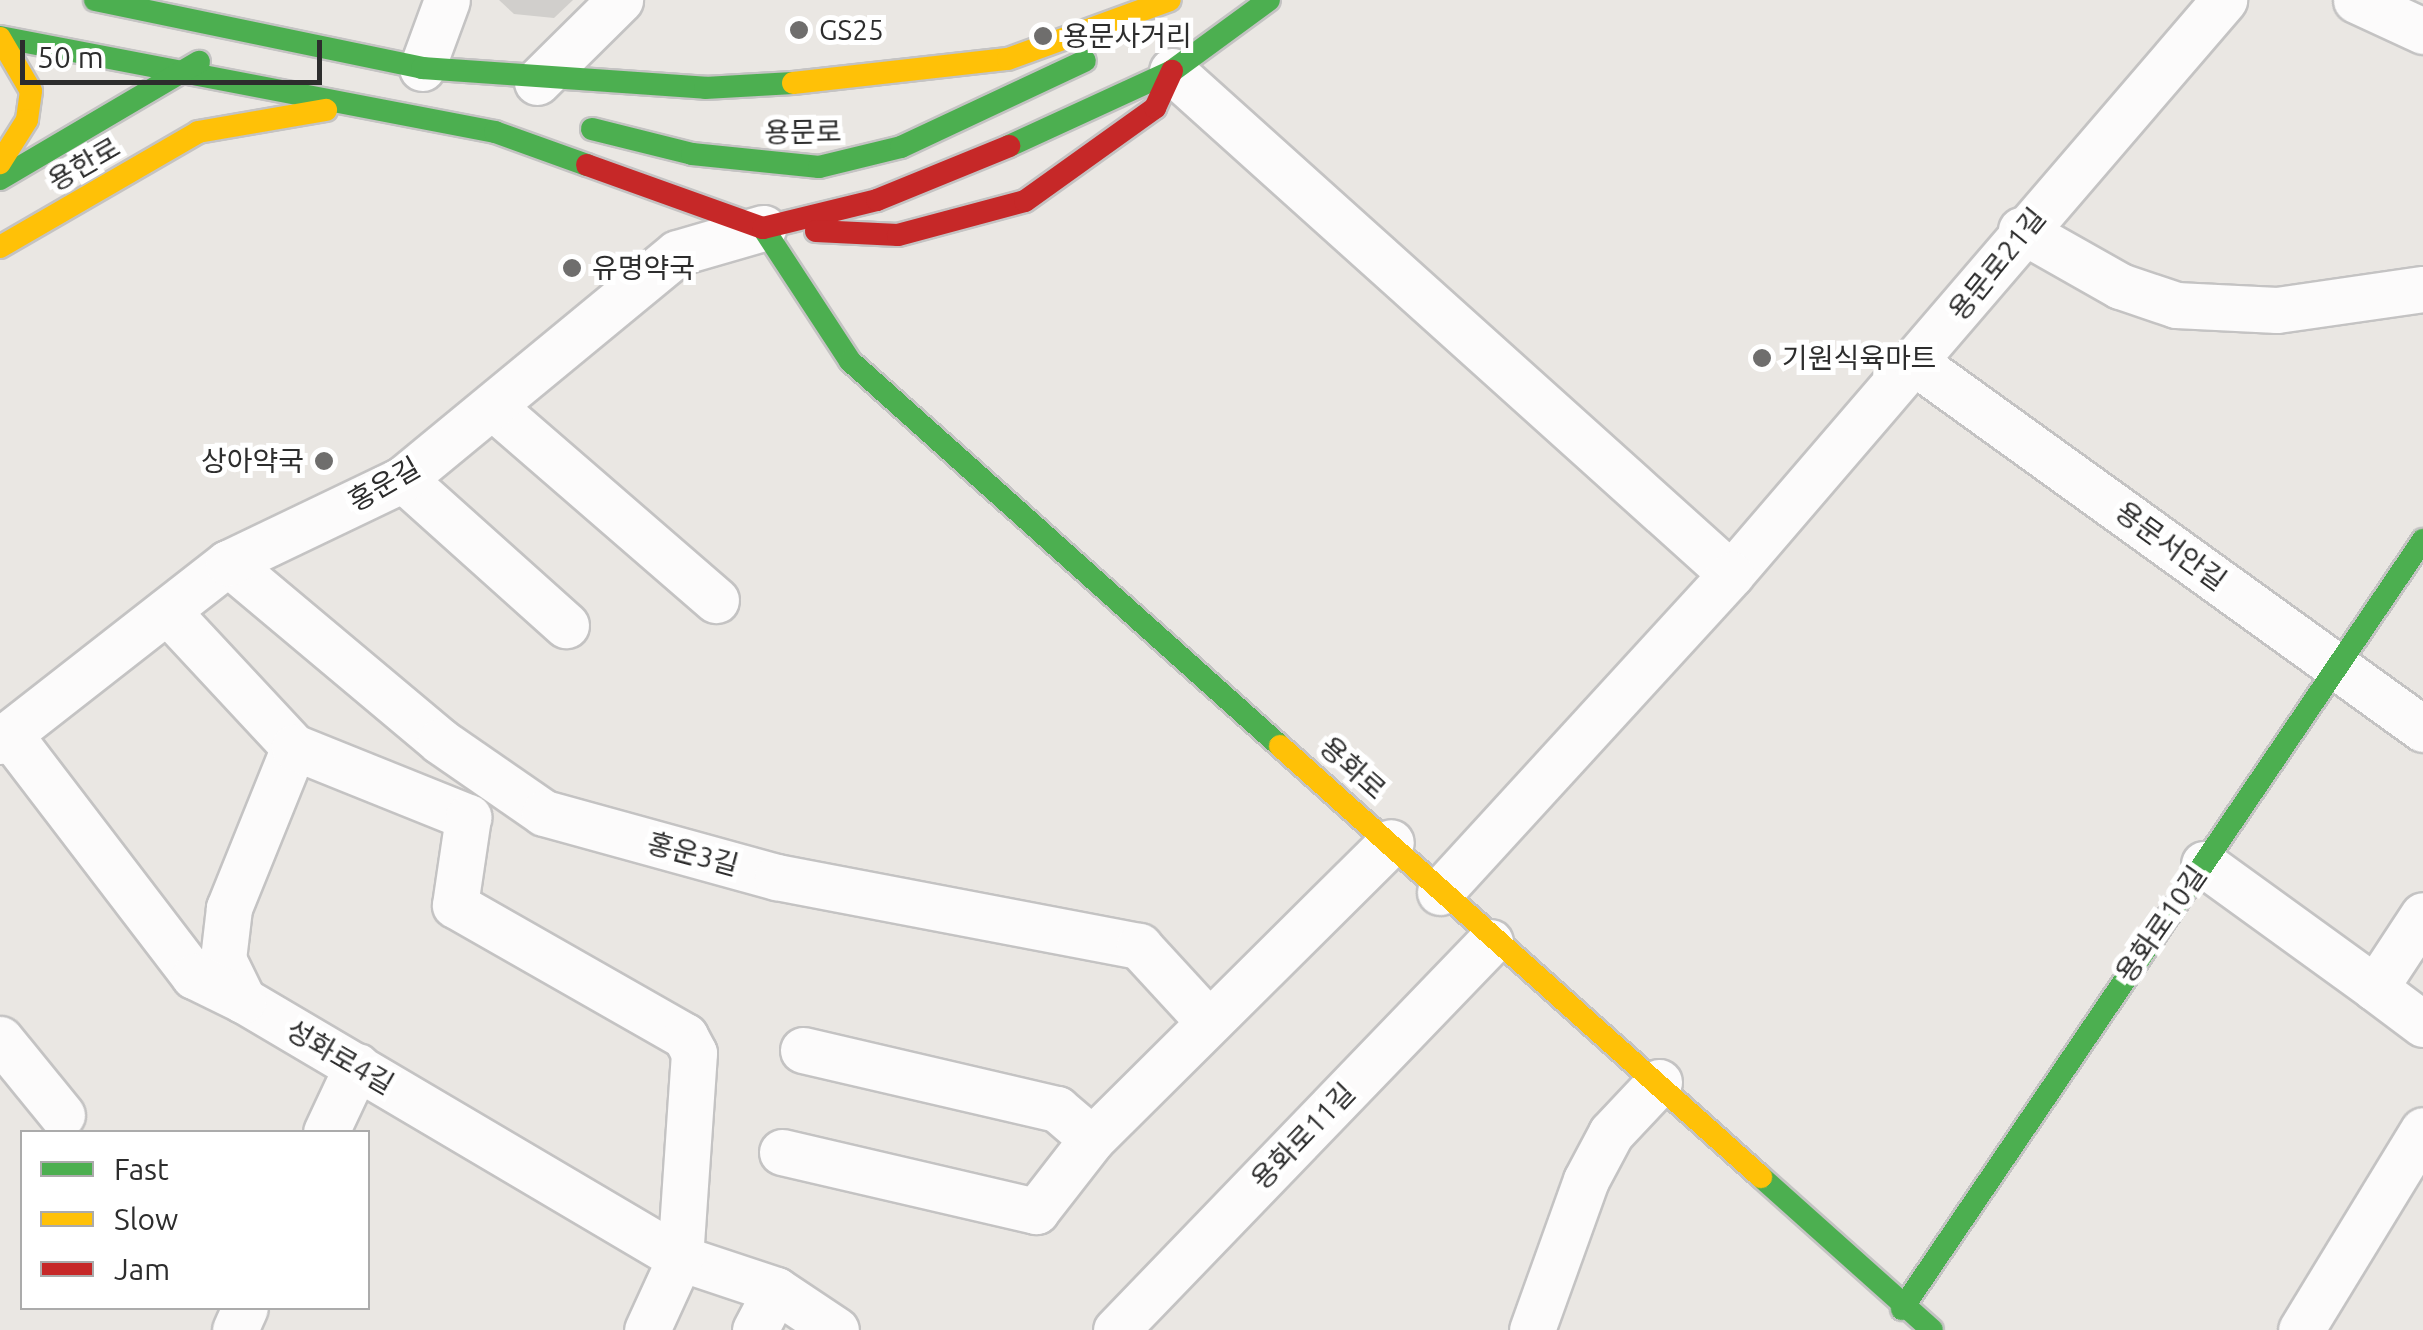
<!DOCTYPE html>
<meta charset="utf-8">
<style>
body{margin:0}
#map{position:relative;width:2423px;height:1330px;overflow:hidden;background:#eae7e3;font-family:Ubuntu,"Noto Sans KR",sans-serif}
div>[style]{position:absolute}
.building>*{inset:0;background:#d1cfcc}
.roads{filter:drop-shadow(2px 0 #c4c3c3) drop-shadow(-2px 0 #c4c3c3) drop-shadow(0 2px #c4c3c3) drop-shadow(0 -2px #c4c3c3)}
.street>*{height:45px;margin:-22.5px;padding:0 22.5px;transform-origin:22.5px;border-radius:22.5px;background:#fcfbfb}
.fast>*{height:22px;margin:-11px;padding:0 11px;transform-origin:11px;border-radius:11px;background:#4caf50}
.slow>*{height:22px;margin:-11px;padding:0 11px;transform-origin:11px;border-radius:11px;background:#ffc107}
.jam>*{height:22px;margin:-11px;padding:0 11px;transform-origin:11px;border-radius:11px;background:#c62828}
.dots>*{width:28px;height:28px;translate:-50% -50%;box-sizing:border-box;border:5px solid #fff;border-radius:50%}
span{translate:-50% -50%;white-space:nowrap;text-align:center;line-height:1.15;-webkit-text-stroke:10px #fff;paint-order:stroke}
.poi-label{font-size:28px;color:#2d2d2d}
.left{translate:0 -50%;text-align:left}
.right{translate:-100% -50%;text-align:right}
.street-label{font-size:28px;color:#2d2d2d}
.legend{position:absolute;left:20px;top:1130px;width:350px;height:180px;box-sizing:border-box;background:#fff;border:2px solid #ababab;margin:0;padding:12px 18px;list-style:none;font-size:30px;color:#2d2d2d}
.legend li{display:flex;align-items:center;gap:20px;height:50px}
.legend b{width:50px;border:2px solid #ababab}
.scale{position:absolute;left:20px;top:40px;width:302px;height:45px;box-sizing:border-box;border:5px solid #2d2d2d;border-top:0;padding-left:12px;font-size:30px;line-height:35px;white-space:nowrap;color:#2d2d2d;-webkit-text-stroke:8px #fff;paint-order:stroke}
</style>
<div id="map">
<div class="building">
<i style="clip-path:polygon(499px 0,573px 0,554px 18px,514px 14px)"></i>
</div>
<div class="roads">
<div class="street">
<i style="left:2356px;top:0;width:74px;rotate:24.8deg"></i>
<i style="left:422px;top:68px;width:72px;rotate:-69.8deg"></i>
<i style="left:1172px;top:71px;width:752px;rotate:41.98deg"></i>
<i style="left:1731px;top:574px;width:757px;rotate:-49.34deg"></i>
<i style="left:537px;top:82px;width:117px;rotate:-44.7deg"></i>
<i style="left:2021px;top:230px;width:114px;rotate:29.5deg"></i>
<i style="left:2120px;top:286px;width:59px;rotate:18.7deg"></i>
<i style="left:2176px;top:305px;width:101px;rotate:2.8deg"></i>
<i style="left:2277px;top:310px;width:148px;rotate:-8.2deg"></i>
<i style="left:1917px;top:364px;width:624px;rotate:35.8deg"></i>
<i style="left:493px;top:407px;width:295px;rotate:40.9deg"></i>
<i style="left:403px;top:479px;width:219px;rotate:41.9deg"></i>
<i style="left:228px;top:563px;width:277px;rotate:40deg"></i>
<i style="left:440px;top:741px;width:126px;rotate:34.7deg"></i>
<i style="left:544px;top:813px;width:242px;rotate:15.4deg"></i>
<i style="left:777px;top:877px;width:369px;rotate:10.8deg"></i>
<i style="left:1139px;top:946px;width:102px;rotate:47.4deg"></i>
<i style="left:167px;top:611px;width:186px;rotate:47deg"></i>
<i style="left:294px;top:747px;width:174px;rotate:112deg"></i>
<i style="left:229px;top:908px;width:51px;rotate:96.7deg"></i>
<i style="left:223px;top:959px;width:46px;rotate:64deg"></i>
<i style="left:243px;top:1000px;width:507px;rotate:30.56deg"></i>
<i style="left:680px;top:1258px;width:101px;rotate:18.4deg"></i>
<i style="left:776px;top:1290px;width:72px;rotate:33.7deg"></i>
<i style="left:9px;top:734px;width:305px;rotate:52.6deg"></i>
<i style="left:194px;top:976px;width:55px;rotate:26.1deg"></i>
<i style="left:0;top:741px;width:289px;rotate:-38deg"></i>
<i style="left:228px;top:563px;width:194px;rotate:-25.6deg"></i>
<i style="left:403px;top:479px;width:355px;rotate:-39.5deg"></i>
<i style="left:677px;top:253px;width:90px;rotate:-16.2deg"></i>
<i style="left:294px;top:747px;width:188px;rotate:21.9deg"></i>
<i style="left:468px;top:817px;width:89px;rotate:98.4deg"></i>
<i style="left:455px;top:905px;width:265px;rotate:29.7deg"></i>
<i style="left:685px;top:1036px;width:19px;rotate:62deg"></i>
<i style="left:694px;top:1053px;width:205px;rotate:93.9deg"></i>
<i style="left:680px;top:1258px;width:79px;rotate:114.6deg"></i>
<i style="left:2204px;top:864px;width:211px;rotate:35.9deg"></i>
<i style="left:2375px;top:988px;width:87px;rotate:-56.7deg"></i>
<i style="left:1440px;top:892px;width:431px;rotate:-47.5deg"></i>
<i style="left:2375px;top:988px;width:60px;rotate:36.9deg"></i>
<i style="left:0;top:1039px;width:98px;rotate:50.8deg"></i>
<i style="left:803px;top:1050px;width:261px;rotate:13.1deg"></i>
<i style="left:1057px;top:1109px;width:46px;rotate:40.6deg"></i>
<i style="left:326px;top:1132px;width:73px;rotate:-64.8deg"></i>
<i style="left:782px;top:1152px;width:261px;rotate:13.1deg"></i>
<i style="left:1036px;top:1211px;width:91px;rotate:-52.1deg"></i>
<i style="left:1092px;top:1139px;width:421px;rotate:-44.8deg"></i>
<i style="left:235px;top:1330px;width:24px;rotate:-66deg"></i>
<i style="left:755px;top:1330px;width:45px;rotate:-62.3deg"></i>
<i style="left:1116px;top:1330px;width:539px;rotate:-46.05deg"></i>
<i style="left:1532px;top:1330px;width:159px;rotate:-70.2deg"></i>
<i style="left:1586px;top:1180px;width:53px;rotate:-62deg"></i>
<i style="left:1611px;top:1133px;width:70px;rotate:-46.7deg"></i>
<i style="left:2301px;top:1330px;width:234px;rotate:-58.6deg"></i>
</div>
<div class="fast">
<i style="left:95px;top:0;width:334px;rotate:11.7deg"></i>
<i style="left:422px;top:68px;width:284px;rotate:4deg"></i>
<i style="left:705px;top:88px;width:88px;rotate:-3.3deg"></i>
<i style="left:0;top:37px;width:504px;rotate:10.86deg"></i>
<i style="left:495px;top:132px;width:98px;rotate:19.7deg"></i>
<i style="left:592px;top:129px;width:103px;rotate:14deg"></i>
<i style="left:692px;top:154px;width:128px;rotate:5.8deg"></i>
<i style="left:819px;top:167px;width:84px;rotate:-13.7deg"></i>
<i style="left:901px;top:147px;width:203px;rotate:-25.1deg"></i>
<i style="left:1009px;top:146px;width:179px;rotate:-24.7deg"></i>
<i style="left:1172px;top:71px;width:120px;rotate:-36.2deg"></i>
<i style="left:0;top:179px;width:231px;rotate:-30.5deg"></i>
<i style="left:763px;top:228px;width:159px;rotate:56.8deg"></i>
<i style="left:850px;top:361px;width:577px;rotate:41.84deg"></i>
<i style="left:1761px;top:1177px;width:229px;rotate:41.8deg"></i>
<i style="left:1902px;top:1309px;width:929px;rotate:-55.88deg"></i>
</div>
<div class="slow">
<i style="left:0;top:38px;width:61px;rotate:59.7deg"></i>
<i style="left:31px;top:91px;width:29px;rotate:98deg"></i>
<i style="left:27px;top:120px;width:51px;rotate:122.1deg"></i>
<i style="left:793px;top:83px;width:216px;rotate:-6.4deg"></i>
<i style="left:1008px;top:59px;width:172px;rotate:-20deg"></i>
<i style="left:0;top:247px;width:229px;rotate:-30.1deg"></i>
<i style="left:198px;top:132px;width:130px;rotate:-9.8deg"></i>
<i style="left:1280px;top:746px;width:646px;rotate:41.86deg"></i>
</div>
<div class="jam">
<i style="left:587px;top:165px;width:187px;rotate:19.7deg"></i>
<i style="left:763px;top:228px;width:117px;rotate:-13.8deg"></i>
<i style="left:877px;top:200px;width:143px;rotate:-22.2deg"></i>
<i style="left:816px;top:231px;width:82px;rotate:2.8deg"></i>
<i style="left:898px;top:235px;width:131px;rotate:-15deg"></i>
<i style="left:1025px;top:201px;width:160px;rotate:-35.6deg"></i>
<i style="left:1155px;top:108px;width:41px;rotate:-65.3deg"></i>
</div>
</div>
<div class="dots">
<i style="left:799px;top:30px;background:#6f6e6d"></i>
<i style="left:1043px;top:36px;background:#6f6e6d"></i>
<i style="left:572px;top:268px;background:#6f6e6d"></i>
<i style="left:1762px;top:358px;background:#6f6e6d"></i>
<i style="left:324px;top:461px;background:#6f6e6d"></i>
</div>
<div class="poi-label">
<span class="left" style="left:819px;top:30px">GS25</span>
<span class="left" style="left:1063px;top:36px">용문사거리</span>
<span class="left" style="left:592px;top:268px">유명약국</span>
<span class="left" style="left:1782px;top:358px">기원식육마트</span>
<span class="right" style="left:304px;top:461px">상아약국</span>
</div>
<div class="street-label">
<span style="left:803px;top:132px;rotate:-1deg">용문로</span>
<span style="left:84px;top:164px;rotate:-30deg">용한로</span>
<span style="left:1997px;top:264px;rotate:-51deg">용문로21길</span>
<span style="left:384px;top:484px;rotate:-30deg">홍운길</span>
<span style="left:2171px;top:546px;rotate:36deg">용문서안길</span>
<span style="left:1353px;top:768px;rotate:42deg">용화로</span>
<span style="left:693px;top:854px;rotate:15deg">홍운3길</span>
<span style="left:2161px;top:924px;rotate:-55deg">용화로10길</span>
<span style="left:340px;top:1057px;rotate:30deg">성화로4길</span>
<span style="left:1303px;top:1136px;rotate:-46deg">용화로11길</span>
</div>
<ul class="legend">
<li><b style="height:12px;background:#4caf50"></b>Fast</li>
<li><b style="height:12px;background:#ffc107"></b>Slow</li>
<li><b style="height:12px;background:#c62828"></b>Jam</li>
</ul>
<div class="scale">50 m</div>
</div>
